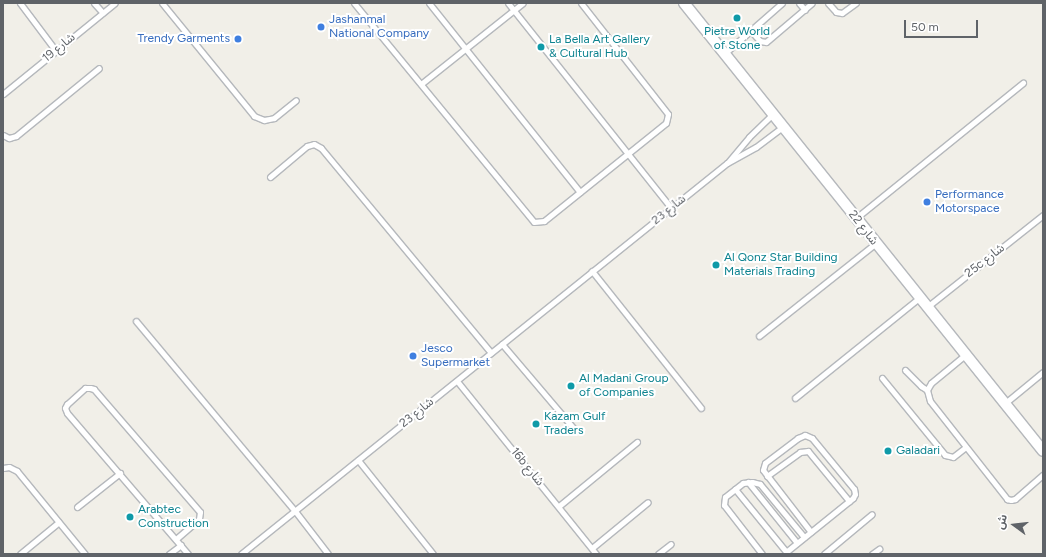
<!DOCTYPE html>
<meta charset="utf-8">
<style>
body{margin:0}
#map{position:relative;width:1046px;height:557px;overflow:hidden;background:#f1efe8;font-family:Figtree,"Noto Sans Arabic",sans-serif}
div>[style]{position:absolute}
.roads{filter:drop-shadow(1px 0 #b5b8bc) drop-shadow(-1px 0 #b5b8bc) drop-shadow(0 1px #b5b8bc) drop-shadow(0 -1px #b5b8bc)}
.lane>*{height:5px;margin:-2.5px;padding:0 2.5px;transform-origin:2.5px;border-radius:2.5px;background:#fff}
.street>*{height:10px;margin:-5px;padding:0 5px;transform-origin:5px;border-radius:5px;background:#fff}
.dots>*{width:11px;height:11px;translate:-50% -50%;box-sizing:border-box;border:2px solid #fff;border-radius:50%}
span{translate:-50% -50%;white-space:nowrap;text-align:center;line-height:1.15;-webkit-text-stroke:4px #fff;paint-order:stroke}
.shop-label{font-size:12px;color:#366cbe}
.left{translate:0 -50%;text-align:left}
.right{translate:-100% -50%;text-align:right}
.culture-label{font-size:12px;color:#0d838f}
.street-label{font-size:12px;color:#5f6368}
.frame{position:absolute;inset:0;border:4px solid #5f6368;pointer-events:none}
.north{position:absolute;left:994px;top:505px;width:40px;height:40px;-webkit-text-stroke:3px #fff;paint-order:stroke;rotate:285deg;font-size:11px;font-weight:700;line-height:16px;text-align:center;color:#5f6368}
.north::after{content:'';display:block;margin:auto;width:14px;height:18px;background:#5f6368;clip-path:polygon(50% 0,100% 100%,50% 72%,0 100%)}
.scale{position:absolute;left:904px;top:20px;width:74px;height:18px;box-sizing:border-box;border:2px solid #5f6368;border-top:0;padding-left:5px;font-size:12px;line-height:14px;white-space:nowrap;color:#5f6368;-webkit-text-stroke:3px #fff;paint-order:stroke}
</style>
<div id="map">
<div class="roads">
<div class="lane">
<i style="left:20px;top:3px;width:60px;rotate:53.1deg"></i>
<i style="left:94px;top:3px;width:13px;rotate:48deg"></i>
<i style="left:162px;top:3px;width:146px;rotate:50.8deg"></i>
<i style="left:254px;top:116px;width:11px;rotate:22deg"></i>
<i style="left:264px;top:120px;width:10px;rotate:-11deg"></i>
<i style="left:274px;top:118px;width:28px;rotate:-39deg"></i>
<i style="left:354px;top:3px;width:283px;rotate:50.6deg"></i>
<i style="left:534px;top:222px;width:10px;rotate:-6deg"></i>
<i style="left:544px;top:221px;width:156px;rotate:-38.8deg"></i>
<i style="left:666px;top:123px;width:9px;rotate:-77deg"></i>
<i style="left:668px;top:114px;width:141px;rotate:-128.1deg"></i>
<i style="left:429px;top:3px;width:242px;rotate:51.4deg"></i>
<i style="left:508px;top:3px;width:262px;rotate:51.5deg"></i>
<i style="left:799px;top:3px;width:9px;rotate:49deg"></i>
<i style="left:828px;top:3px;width:12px;rotate:48deg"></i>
<i style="left:836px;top:12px;width:6px;rotate:9deg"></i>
<i style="left:842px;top:13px;width:17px;rotate:-36deg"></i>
<i style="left:751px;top:31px;width:13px;rotate:48deg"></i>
<i style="left:760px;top:41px;width:6px;rotate:9deg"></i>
<i style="left:766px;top:42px;width:60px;rotate:-40.3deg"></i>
<i style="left:725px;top:53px;width:76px;rotate:-41.3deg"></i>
<i style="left:421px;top:84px;width:130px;rotate:-38.5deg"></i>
<i style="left:3px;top:94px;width:144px;rotate:-39.1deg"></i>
<i style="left:3px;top:135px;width:7px;rotate:27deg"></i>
<i style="left:9px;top:138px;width:7px;rotate:-16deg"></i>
<i style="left:16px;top:136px;width:107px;rotate:-39.3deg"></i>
<i style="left:729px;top:161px;width:31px;rotate:-50deg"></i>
<i style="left:749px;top:137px;width:33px;rotate:-44deg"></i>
<i style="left:270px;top:177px;width:48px;rotate:-40deg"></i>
<i style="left:307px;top:146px;width:7px;rotate:-16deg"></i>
<i style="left:314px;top:144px;width:8px;rotate:30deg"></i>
<i style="left:321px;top:148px;width:266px;rotate:50.3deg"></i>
<i style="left:856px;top:218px;width:215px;rotate:-39deg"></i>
<i style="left:592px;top:271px;width:175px;rotate:51.5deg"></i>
<i style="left:927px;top:307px;width:148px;rotate:-38.4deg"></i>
<i style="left:136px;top:321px;width:248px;rotate:50.1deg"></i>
<i style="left:295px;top:511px;width:54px;rotate:52.5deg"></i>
<i style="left:759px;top:336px;width:149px;rotate:-38.5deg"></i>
<i style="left:502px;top:344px;width:113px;rotate:49.7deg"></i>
<i style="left:965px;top:355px;width:44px;rotate:140.5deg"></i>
<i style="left:931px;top:383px;width:8px;rotate:120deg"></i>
<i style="left:927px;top:390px;width:11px;rotate:75deg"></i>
<i style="left:930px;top:401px;width:125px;rotate:51.8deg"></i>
<i style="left:1007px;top:499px;width:4px;rotate:14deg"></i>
<i style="left:1011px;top:500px;width:4px;rotate:-14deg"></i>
<i style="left:1015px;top:499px;width:37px;rotate:-41deg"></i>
<i style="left:905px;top:370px;width:23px;rotate:45deg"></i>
<i style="left:921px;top:386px;width:7px;rotate:34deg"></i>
<i style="left:882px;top:378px;width:99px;rotate:50.7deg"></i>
<i style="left:945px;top:455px;width:8px;rotate:14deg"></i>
<i style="left:953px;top:457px;width:16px;rotate:-38deg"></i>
<i style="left:457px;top:381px;width:222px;rotate:51.2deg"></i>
<i style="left:795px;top:398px;width:159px;rotate:-38.9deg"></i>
<i style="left:1004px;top:404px;width:50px;rotate:-39.4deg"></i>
<i style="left:358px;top:460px;width:120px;rotate:51.4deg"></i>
<i style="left:3px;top:468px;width:6px;rotate:-9deg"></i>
<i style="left:9px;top:467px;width:9px;rotate:27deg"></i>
<i style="left:17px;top:471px;width:107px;rotate:50.7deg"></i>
<i style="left:767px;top:476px;width:41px;rotate:-36deg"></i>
<i style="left:800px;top:452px;width:8px;rotate:-7deg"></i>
<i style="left:808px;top:451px;width:65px;rotate:50.6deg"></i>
<i style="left:748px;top:482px;width:78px;rotate:51.2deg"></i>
<i style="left:735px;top:489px;width:84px;rotate:50.8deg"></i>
<i style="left:559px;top:506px;width:101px;rotate:-39.4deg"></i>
<i style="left:77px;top:507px;width:55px;rotate:-38.3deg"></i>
<i style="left:176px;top:539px;width:30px;rotate:-41deg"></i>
<i style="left:199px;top:519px;width:7px;rotate:-82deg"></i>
<i style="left:200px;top:512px;width:162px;rotate:-130.8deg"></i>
<i style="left:94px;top:389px;width:4px;rotate:-166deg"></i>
<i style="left:90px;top:388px;width:5px;rotate:180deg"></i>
<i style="left:85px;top:388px;width:24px;rotate:138deg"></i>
<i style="left:67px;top:404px;width:4px;rotate:117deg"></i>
<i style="left:65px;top:408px;width:5px;rotate:68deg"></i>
<i style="left:67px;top:413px;width:186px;rotate:49.4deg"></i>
<i style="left:592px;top:548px;width:72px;rotate:-39.4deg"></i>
<i style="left:786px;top:552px;width:86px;rotate:-38.9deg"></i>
<i style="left:853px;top:498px;width:4px;rotate:-63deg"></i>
<i style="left:855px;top:494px;width:5px;rotate:-101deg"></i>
<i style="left:854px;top:489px;width:66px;rotate:-129.5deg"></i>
<i style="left:812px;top:438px;width:8px;rotate:-157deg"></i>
<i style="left:805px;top:435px;width:8px;rotate:157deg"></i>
<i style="left:798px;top:438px;width:41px;rotate:142.9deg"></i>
<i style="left:765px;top:463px;width:7px;rotate:106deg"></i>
<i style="left:763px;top:470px;width:78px;rotate:52.3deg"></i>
<i style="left:20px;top:554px;width:50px;rotate:-39.4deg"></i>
<i style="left:169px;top:554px;width:15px;rotate:-37deg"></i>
<i style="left:241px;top:554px;width:624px;rotate:-38.82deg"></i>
<i style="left:727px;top:163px;width:33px;rotate:-29deg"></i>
<i style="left:756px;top:147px;width:34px;rotate:-37deg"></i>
<i style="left:658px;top:554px;width:16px;rotate:-38deg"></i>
<i style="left:762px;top:554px;width:62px;rotate:-127.8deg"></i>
<i style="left:724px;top:505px;width:8px;rotate:-83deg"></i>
<i style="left:725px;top:497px;width:23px;rotate:-38deg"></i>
<i style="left:743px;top:483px;width:9px;rotate:-6deg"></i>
<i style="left:752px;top:482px;width:8px;rotate:14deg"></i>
<i style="left:760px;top:484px;width:69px;rotate:50.3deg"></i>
<i style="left:824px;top:554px;width:62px;rotate:-39.8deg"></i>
<i style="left:872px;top:554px;width:9px;rotate:-36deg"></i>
</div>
<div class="street">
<i style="left:684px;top:3px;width:574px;rotate:51.29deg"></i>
</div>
</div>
<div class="dots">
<i style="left:737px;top:18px;background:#0f9aa8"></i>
<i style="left:321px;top:27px;background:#3f7fe0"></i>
<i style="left:238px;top:39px;background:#3f7fe0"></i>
<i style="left:541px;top:47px;background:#0f9aa8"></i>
<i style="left:927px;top:202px;background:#3f7fe0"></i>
<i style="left:716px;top:265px;background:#0f9aa8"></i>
<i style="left:413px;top:356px;background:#3f7fe0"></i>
<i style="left:571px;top:386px;background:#0f9aa8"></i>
<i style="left:536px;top:424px;background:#0f9aa8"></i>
<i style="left:888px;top:451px;background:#0f9aa8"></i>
<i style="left:130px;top:517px;background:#0f9aa8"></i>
</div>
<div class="shop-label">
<span class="left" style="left:329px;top:27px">Jashanmal<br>National Company</span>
<span class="right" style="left:230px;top:39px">Trendy Garments</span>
<span class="left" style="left:935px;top:202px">Performance<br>Motorspace</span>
<span class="left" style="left:421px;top:356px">Jesco<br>Supermarket</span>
</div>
<div class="culture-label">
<span style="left:737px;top:39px">Pietre World<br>of Stone</span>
<span class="left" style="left:549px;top:47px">La Bella Art Gallery<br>&amp; Cultural Hub</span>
<span class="left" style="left:724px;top:265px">Al Qonz Star Building<br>Materials Trading</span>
<span class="left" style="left:579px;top:386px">Al Madani Group<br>of Companies</span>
<span class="left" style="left:544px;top:424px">Kazam Gulf<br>Traders</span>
<span class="left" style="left:896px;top:451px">Galadari</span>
<span class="left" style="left:138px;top:517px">Arabtec<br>Construction</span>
</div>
<div class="street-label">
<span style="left:59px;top:48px;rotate:-39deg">شارع 19</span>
<span style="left:669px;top:210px;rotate:-39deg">شارع 23</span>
<span style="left:863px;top:228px;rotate:52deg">شارع 22</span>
<span style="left:985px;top:261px;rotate:-38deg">25c شارع</span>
<span style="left:417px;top:413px;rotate:-39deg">شارع 23</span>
<span style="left:527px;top:467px;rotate:51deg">16b شارع</span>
</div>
<div class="frame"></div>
<div class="north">ش</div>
<div class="scale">50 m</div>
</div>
